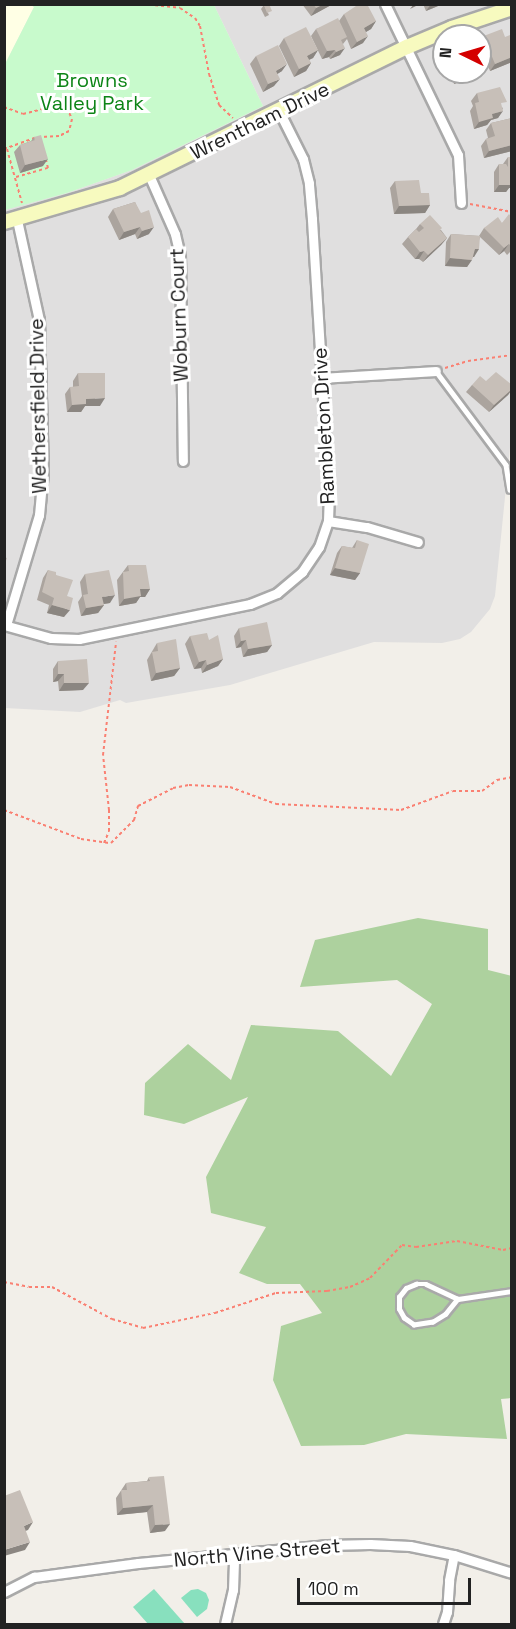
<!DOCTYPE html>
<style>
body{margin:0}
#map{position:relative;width:516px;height:1629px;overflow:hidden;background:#f2efe9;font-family:"Space Grotesk",sans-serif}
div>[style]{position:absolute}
.residential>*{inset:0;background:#e0dfdf}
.education>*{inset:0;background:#ffffe5}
.forest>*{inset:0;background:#add19e}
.park>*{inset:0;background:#c8facc}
.pitch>*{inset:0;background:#88e0be}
.path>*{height:2px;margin-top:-1px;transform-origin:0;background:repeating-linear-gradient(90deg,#fa8072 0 3px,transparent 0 6px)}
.roads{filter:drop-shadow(2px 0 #a9a9a9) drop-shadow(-2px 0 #a9a9a9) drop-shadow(0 2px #a9a9a9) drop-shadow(0 -2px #a9a9a9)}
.lane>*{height:4.5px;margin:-2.25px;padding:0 2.25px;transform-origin:2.25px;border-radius:2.25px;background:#fff}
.street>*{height:9px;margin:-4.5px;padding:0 4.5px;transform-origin:4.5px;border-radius:4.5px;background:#fff}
.secondary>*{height:14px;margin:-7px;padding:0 7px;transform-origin:7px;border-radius:7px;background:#f7fabf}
.wall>*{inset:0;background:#aba49e}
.shaded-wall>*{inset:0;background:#8b8681}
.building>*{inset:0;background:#c7bfb8}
span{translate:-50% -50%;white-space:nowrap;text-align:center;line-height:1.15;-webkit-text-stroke:6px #fff;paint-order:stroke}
.park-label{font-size:20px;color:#0c8416}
.street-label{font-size:20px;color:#222}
.frame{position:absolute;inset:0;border:6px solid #222;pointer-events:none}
.north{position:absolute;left:432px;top:24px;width:60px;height:60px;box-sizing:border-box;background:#fff;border:2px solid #a7a7a7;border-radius:50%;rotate:275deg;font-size:16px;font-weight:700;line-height:24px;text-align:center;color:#222}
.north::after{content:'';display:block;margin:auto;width:21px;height:27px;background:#d40000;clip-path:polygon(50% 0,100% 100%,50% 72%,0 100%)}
.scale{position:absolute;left:297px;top:1578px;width:174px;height:27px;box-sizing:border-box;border:3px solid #222;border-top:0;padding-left:8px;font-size:18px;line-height:21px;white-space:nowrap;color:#222;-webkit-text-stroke:4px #fff;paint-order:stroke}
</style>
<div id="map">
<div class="residential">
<i style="clip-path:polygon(evenodd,214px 5px,511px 5px,511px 438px,495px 596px,490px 609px,471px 632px,460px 639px,442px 643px,374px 642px,230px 685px,126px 703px,120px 700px,80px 712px,5px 708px,4px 210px,67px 193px,132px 170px,263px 106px,214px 5px,444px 36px,480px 36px,480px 72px,444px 72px,444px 36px)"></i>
</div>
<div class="education">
<i style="clip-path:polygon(5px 5px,31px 5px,34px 7px,5px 64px)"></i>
</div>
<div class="forest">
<i style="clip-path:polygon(418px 918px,488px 929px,488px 970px,512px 976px,512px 1398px,501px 1399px,507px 1439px,406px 1434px,364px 1445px,301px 1446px,273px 1380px,281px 1326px,322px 1313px,300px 1284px,267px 1284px,239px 1273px,266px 1227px,211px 1213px,206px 1177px,248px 1097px,184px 1124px,144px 1115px,145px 1083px,188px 1044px,231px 1080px,251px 1025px,338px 1031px,391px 1076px,432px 1004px,397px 980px,300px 987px,315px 940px)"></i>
</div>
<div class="park">
<i style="clip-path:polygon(31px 5px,214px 5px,263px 106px,132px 170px,67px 193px,5px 210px,5px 64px,34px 7px)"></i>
</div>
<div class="pitch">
<i style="clip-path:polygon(154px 1589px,185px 1624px,148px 1624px,133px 1607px)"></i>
<i style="clip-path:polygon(198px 1589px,206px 1593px,209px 1600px,207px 1609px,197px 1617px,181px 1598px,191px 1590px)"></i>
</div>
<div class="path">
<i style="left:143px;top:4px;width:37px;rotate:6deg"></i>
<i style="left:180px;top:8px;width:18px;rotate:34deg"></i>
<i style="left:195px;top:18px;width:9px;rotate:58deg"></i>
<i style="left:200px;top:26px;width:49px;rotate:79.4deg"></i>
<i style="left:209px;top:74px;width:33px;rotate:72deg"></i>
<i style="left:219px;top:105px;width:19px;rotate:43deg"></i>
<i style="left:4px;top:107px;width:20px;rotate:20deg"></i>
<i style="left:23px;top:114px;width:34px;rotate:-14deg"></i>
<i style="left:56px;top:106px;width:11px;rotate:10deg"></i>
<i style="left:67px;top:108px;width:12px;rotate:66deg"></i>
<i style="left:72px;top:119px;width:12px;rotate:104deg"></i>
<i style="left:69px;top:131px;width:11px;rotate:153deg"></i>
<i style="left:59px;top:136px;width:18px;rotate:177deg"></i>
<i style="left:4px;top:149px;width:33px;rotate:-20deg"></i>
<i style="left:7px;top:149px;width:56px;rotate:74.5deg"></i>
<i style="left:16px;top:177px;width:33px;rotate:-16deg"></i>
<i style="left:48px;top:168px;width:8px;rotate:-104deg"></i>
<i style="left:470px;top:204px;width:43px;rotate:10.8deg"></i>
<i style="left:445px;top:368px;width:24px;rotate:-17deg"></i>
<i style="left:468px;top:361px;width:44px;rotate:-7.8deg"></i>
<i style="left:4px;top:810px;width:82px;rotate:20.6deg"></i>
<i style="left:81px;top:839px;width:30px;rotate:8deg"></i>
<i style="left:111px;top:843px;width:33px;rotate:-45deg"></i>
<i style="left:134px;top:820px;width:15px;rotate:-74deg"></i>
<i style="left:138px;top:806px;width:39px;rotate:-27deg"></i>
<i style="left:173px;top:788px;width:16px;rotate:-11deg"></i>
<i style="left:189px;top:785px;width:41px;rotate:2.8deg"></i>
<i style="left:230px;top:787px;width:49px;rotate:20.3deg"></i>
<i style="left:276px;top:804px;width:125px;rotate:2.7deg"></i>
<i style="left:401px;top:810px;width:55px;rotate:-20.1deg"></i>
<i style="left:453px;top:791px;width:29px"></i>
<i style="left:482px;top:791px;width:19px;rotate:-36deg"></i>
<i style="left:497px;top:780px;width:15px;rotate:-11deg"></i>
<i style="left:104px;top:843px;width:13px;rotate:-67deg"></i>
<i style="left:109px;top:831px;width:21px;rotate:-90deg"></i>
<i style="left:109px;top:810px;width:55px;rotate:-96.2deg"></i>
<i style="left:103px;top:755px;width:114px;rotate:-83.4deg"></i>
<i style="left:4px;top:1282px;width:25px;rotate:11deg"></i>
<i style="left:29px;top:1287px;width:23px"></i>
<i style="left:52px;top:1287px;width:68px;rotate:28.1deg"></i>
<i style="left:112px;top:1319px;width:32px;rotate:16deg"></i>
<i style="left:143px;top:1328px;width:74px;rotate:-11.8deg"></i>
<i style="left:215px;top:1313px;width:64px;rotate:-18.2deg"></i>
<i style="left:276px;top:1293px;width:51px;rotate:-2.2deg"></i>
<i style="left:327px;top:1291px;width:23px;rotate:-10deg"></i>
<i style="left:350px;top:1287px;width:22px;rotate:-24deg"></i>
<i style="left:370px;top:1278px;width:46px;rotate:-45.9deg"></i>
<i style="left:402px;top:1245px;width:14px;rotate:8deg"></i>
<i style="left:416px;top:1247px;width:41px;rotate:-8.3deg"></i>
<i style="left:457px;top:1241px;width:47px;rotate:11.1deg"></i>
<i style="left:503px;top:1250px;width:9px;rotate:-13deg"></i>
</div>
<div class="roads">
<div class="lane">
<i style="left:436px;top:371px;width:117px;rotate:53.3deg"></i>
<i style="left:506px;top:465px;width:25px;rotate:81deg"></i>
<i style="left:458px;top:1299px;width:19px;rotate:129deg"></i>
<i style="left:446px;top:1314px;width:15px;rotate:148deg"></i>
<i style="left:433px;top:1322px;width:19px;rotate:171deg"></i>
<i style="left:414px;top:1325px;width:12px;rotate:-145deg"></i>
<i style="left:404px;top:1318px;width:10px;rotate:-119deg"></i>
<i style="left:399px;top:1309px;width:12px;rotate:-90deg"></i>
<i style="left:399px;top:1297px;width:11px;rotate:-52deg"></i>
<i style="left:406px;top:1288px;width:11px;rotate:-22deg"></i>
<i style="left:416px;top:1284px;width:10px"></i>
<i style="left:426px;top:1284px;width:35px;rotate:25deg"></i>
<i style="left:458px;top:1299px;width:55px;rotate:-8.4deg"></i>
</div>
<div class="street">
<i style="left:385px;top:4px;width:168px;rotate:64.2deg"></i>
<i style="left:458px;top:155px;width:48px;rotate:86.4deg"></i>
<i style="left:149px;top:175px;width:64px;rotate:66.2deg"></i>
<i style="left:175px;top:234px;width:22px;rotate:77deg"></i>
<i style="left:180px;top:255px;width:206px;rotate:89.2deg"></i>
<i style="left:321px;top:378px;width:115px;rotate:-3.5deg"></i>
<i style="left:328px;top:521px;width:39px;rotate:9deg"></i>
<i style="left:367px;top:527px;width:53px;rotate:16.4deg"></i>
<i style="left:4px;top:625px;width:49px;rotate:15.5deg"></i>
<i style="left:51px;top:638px;width:28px;rotate:2deg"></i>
<i style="left:79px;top:639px;width:175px;rotate:-11.6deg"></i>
<i style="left:250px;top:604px;width:29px;rotate:-22deg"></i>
<i style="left:277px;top:593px;width:33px;rotate:-40deg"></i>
<i style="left:302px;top:572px;width:30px;rotate:-56deg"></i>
<i style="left:319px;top:547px;width:28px;rotate:-71deg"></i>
<i style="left:328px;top:521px;width:23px;rotate:-88deg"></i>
<i style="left:329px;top:498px;width:280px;rotate:-93.5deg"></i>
<i style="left:312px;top:219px;width:36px;rotate:-95deg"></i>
<i style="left:309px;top:183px;width:25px;rotate:-104deg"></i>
<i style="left:303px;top:159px;width:54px;rotate:-116.6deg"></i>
<i style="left:6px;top:625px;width:115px;rotate:-73.3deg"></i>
<i style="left:39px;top:515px;width:43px;rotate:-84.7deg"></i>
<i style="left:43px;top:472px;width:152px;rotate:-91.5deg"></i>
<i style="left:39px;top:320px;width:102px;rotate:-102.4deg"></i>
<i style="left:4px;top:1592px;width:34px;rotate:-27deg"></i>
<i style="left:34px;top:1577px;width:105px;rotate:-7.7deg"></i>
<i style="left:138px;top:1563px;width:191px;rotate:-5.4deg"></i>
<i style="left:328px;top:1545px;width:42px;rotate:-1.4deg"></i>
<i style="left:370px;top:1544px;width:40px;rotate:2.9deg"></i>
<i style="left:410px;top:1546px;width:45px;rotate:11.6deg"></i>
<i style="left:454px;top:1555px;width:61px;rotate:17.2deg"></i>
<i style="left:225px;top:1624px;width:35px;rotate:-77deg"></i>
<i style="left:233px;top:1590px;width:35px;rotate:-88deg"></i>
<i style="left:443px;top:1624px;width:13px;rotate:-72deg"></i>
<i style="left:447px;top:1612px;width:32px;rotate:-86deg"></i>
<i style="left:449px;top:1580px;width:25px;rotate:-79deg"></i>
</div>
<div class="secondary">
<i style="left:4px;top:222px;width:121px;rotate:-16.3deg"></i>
<i style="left:120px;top:188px;width:320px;rotate:-26.2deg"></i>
<i style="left:407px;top:47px;width:49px;rotate:-22.9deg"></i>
<i style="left:452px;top:28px;width:63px;rotate:-18.4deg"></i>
</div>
</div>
<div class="wall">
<i style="clip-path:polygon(302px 4px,333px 4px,311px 16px)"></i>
<i style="clip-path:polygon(423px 4px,439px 4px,438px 6px,426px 11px)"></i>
<i style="clip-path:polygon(264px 5px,269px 15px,265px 17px,261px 9px)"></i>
<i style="clip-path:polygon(344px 14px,376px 21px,371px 29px,366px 32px,363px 43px,351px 49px,347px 39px,343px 44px,340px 55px,330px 59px,329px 57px,322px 59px,311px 36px,316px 29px,339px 21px)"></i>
<i style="clip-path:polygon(481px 37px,512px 38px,512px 62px,490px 71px,483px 54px,482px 55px,480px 70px)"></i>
<i style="clip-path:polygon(284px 38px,318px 50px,313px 58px,309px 60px,311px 63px,306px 71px,294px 77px,279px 46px)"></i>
<i style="clip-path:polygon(256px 56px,282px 71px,277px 74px,274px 86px,263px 92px,250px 64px)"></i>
<i style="clip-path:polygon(450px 72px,479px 72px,477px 75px,454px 84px)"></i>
<i style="clip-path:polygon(477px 93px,503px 108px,498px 118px,491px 120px,487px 125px,474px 129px,470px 111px,473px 106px,471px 101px)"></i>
<i style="clip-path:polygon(512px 118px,512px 151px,484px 158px,481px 146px,486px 139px,488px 138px,486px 130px,491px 123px)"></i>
<i style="clip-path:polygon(34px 137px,43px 166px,20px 173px,14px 152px,20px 145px,31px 141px)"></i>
<i style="clip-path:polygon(508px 157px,509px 188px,506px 192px,494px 192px,494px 172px,499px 164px,503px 164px)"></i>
<i style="clip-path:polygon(395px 181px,421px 193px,430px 205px,425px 213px,394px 214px,390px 188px)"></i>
<i style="clip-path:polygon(135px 202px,149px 234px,137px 239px,135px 234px,119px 240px,108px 217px,113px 209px)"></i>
<i style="clip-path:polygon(512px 218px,512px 250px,507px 255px,504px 251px,499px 255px,480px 237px,474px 257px,473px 257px,467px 267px,445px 266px,446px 242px,451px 234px,480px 236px,479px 236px,484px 228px,502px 223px)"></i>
<i style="clip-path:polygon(420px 224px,441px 230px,447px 238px,441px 245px,423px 262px,419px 259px,415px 259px,402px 244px,408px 237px,416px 229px)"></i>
<i style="clip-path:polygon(78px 373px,100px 406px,85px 406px,81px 412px,67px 412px,65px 394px,70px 387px,73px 387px,73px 381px)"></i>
<i style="clip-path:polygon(472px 385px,512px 385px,512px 390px,508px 395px,489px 412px,466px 392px)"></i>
<i style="clip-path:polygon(357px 540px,360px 573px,355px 580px,330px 575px,337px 553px,342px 546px,352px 548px)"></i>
<i style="clip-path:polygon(128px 565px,150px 589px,145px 597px,140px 597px,136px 603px,119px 606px,117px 580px)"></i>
<i style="clip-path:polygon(48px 570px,56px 575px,67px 596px,64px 617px,47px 613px,49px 605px,37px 600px,43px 578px)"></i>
<i style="clip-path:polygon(85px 574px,110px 603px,103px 604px,104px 605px,98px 613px,81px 616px,78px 602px,82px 596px,80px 582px)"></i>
<i style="clip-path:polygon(239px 628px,272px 645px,267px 652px,243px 657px,241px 647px,236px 648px,234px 636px)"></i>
<i style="clip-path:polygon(190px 636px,209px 640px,223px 659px,218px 666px,202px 673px,201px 668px,194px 669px,185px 644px)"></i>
<i style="clip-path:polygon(157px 643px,180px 668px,174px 676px,151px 681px,147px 660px)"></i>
<i style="clip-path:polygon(58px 661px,83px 690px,59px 691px,58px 681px,53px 682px,53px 669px)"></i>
<i style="clip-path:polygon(149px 1477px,165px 1531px,150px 1533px,147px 1512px,117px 1515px,116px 1498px,126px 1483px,147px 1481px)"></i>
</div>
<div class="shaded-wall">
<i style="clip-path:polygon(324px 4px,333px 4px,311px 16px,316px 8px)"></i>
<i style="clip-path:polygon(414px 4px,420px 4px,410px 9px)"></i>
<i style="clip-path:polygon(431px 4px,439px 4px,438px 6px,426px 11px)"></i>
<i style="clip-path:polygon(376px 21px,371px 29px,359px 36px,364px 28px)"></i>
<i style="clip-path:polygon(368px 36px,363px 43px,351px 49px,357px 42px)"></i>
<i style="clip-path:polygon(488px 47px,483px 54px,480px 56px,485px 48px)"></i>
<i style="clip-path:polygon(345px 48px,340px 55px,330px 59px,336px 52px)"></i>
<i style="clip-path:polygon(318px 50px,313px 58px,302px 63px,307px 56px)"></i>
<i style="clip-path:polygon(335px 50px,329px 57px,322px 59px,327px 51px)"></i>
<i style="clip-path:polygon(512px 57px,512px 62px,490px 71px,495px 64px)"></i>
<i style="clip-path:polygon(311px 63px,306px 71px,294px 77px,299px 69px)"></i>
<i style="clip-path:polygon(287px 64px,282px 71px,271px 78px,276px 71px)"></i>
<i style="clip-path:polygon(470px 72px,479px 72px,477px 75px,454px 84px,459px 76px)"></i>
<i style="clip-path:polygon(280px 79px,274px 86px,263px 92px,268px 84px)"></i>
<i style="clip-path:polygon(503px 111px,498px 118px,491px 120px,487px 125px,474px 129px,479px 122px,492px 114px)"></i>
<i style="clip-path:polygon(512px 145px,512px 151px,484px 158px,489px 151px)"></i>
<i style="clip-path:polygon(48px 159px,43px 166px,20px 173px,25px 165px)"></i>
<i style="clip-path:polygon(512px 181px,512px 188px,509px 188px,506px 192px,494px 192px,499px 185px)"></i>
<i style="clip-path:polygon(430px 205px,425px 213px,394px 214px,399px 206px)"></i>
<i style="clip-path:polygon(140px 227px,135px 234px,119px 240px,124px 232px)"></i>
<i style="clip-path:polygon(154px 227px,149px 234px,137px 239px,142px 231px)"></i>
<i style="clip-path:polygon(447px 238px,441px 245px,423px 262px,428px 255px)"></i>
<i style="clip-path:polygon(509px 244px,504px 251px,499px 255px,504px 248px)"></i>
<i style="clip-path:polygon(475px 249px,479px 249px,474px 257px,469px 256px)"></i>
<i style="clip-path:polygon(424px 251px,419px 259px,415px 259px,420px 252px)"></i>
<i style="clip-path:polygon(450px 258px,472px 260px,467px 267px,445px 266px)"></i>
<i style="clip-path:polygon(512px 389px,508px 395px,489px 412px,494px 405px)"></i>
<i style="clip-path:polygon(105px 398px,100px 406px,85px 406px,81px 412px,67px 412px,72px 405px,86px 399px)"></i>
<i style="clip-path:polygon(335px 568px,360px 573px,355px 580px,330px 575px)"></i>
<i style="clip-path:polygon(140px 589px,150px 589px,145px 597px,140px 597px,136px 603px,119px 606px,124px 599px)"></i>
<i style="clip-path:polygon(115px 595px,110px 603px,97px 605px,102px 597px)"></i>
<i style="clip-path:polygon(52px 605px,70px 610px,64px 617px,47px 613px)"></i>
<i style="clip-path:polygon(104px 605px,98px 613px,81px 616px,86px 608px)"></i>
<i style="clip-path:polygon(246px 640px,241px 647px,236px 648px,241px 641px)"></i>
<i style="clip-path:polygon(272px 645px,267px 652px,243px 657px,248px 649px)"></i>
<i style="clip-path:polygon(223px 659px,218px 666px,202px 673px,207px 665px)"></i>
<i style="clip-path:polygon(206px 660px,201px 668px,194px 669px,199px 662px)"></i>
<i style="clip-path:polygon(180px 668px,174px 676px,151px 681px,156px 673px)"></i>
<i style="clip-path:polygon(58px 674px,64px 674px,58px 681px,53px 682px)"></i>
<i style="clip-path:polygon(64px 683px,89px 683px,83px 690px,59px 691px)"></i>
<i style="clip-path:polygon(153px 1505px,147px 1512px,117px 1515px,123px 1508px)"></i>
<i style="clip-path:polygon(33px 1522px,28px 1530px,18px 1534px,24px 1526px)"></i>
<i style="clip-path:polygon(170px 1524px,165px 1531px,150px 1533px,155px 1525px)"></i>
<i style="clip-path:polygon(30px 1542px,25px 1550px,4px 1556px,4px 1550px)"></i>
</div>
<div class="building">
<i style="clip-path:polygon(265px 4px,269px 4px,272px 11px,267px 13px,264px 5px)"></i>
<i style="clip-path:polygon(313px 4px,324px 4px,316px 8px)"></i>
<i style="clip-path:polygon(359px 4px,367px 4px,376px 21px,364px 28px,368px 36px,357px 42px,344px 14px)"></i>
<i style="clip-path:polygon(338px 18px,347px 37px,341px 40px,345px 48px,336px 52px,335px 50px,327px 51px,316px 29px)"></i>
<i style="clip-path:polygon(306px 27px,318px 50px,307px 56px,311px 63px,299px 69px,284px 38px)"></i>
<i style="clip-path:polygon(502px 29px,505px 37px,510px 35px,512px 38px,512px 57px,495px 64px,488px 47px,485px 48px,481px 37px)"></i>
<i style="clip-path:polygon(278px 45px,287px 64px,276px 71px,280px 79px,268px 84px,256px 56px)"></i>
<i style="clip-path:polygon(480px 51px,483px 59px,480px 60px)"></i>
<i style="clip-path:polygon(458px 72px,470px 72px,459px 76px)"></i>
<i style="clip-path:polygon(500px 87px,507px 102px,501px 103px,503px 111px,492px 114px,493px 118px,479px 122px,475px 103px,479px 102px,477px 93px)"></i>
<i style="clip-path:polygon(512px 118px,512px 145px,489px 151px,486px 139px,495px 136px,491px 123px)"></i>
<i style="clip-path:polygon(41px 135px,48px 159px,25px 165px,20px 145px,35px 140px,34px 137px)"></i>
<i style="clip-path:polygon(508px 157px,512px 157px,512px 185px,499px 185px,499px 164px,506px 164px,508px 167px)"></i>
<i style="clip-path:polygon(419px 180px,421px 193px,429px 193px,430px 205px,399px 206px,395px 181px)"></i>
<i style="clip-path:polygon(135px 202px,141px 213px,149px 210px,154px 227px,142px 231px,140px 227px,124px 232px,113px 209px)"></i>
<i style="clip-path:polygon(509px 214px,512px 218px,512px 247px,509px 244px,504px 248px,484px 228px,498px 217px,502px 223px)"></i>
<i style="clip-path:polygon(430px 215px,442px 228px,440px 230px,447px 238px,428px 255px,424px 251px,420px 252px,408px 237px,416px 229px,419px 232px,424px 228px,420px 224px)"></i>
<i style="clip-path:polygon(451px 234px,480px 236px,479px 249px,475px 249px,472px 260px,450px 258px)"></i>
<i style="clip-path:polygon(496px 372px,512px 385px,512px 389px,494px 405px,472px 385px,480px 376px,486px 381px)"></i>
<i style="clip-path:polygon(78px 373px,105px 373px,105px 398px,86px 399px,86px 404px,72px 405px,70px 387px,79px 386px)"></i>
<i style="clip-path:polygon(357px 540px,369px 544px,360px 573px,335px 568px,342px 546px,355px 548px)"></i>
<i style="clip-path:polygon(4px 557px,7px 558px,4px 566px)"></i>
<i style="clip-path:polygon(128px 565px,146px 565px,150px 589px,140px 589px,141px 596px,124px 599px,123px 572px,129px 571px)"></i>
<i style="clip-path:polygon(48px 570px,56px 572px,56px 575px,73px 580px,67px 596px,73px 598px,70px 610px,52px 605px,54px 598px,42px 592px)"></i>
<i style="clip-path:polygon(109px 570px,115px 595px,102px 597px,104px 605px,86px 608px,83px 595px,88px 594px,85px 574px)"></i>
<i style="clip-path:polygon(267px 622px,272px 645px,248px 649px,246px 640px,241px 641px,239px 628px)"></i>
<i style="clip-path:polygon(207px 633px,209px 640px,218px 635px,223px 659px,207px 665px,206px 660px,199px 662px,190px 636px)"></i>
<i style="clip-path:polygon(176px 639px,180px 668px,156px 673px,152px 652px,158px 651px,157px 643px)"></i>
<i style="clip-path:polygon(87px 659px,89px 683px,64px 683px,64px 674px,58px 674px,58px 661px)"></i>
<i style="clip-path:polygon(164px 1476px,170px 1524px,155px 1525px,153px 1505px,123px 1508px,121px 1490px,127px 1490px,126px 1483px,150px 1481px,149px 1477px)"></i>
<i style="clip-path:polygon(20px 1490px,33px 1522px,24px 1526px,30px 1542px,4px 1550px,4px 1496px)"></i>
</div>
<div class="park-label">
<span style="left:92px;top:92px">Browns<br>Valley Park</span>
</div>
<div class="street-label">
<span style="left:260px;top:121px;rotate:-26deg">Wrentham Drive</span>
<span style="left:179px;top:315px;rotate:-92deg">Woburn Court</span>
<span style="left:38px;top:406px;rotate:-91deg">Wethersfield Drive</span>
<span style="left:324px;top:426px;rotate:-93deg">Rambleton Drive</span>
<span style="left:257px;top:1553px;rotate:-5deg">North Vine Street</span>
</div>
<div class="frame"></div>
<div class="north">N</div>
<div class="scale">100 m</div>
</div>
